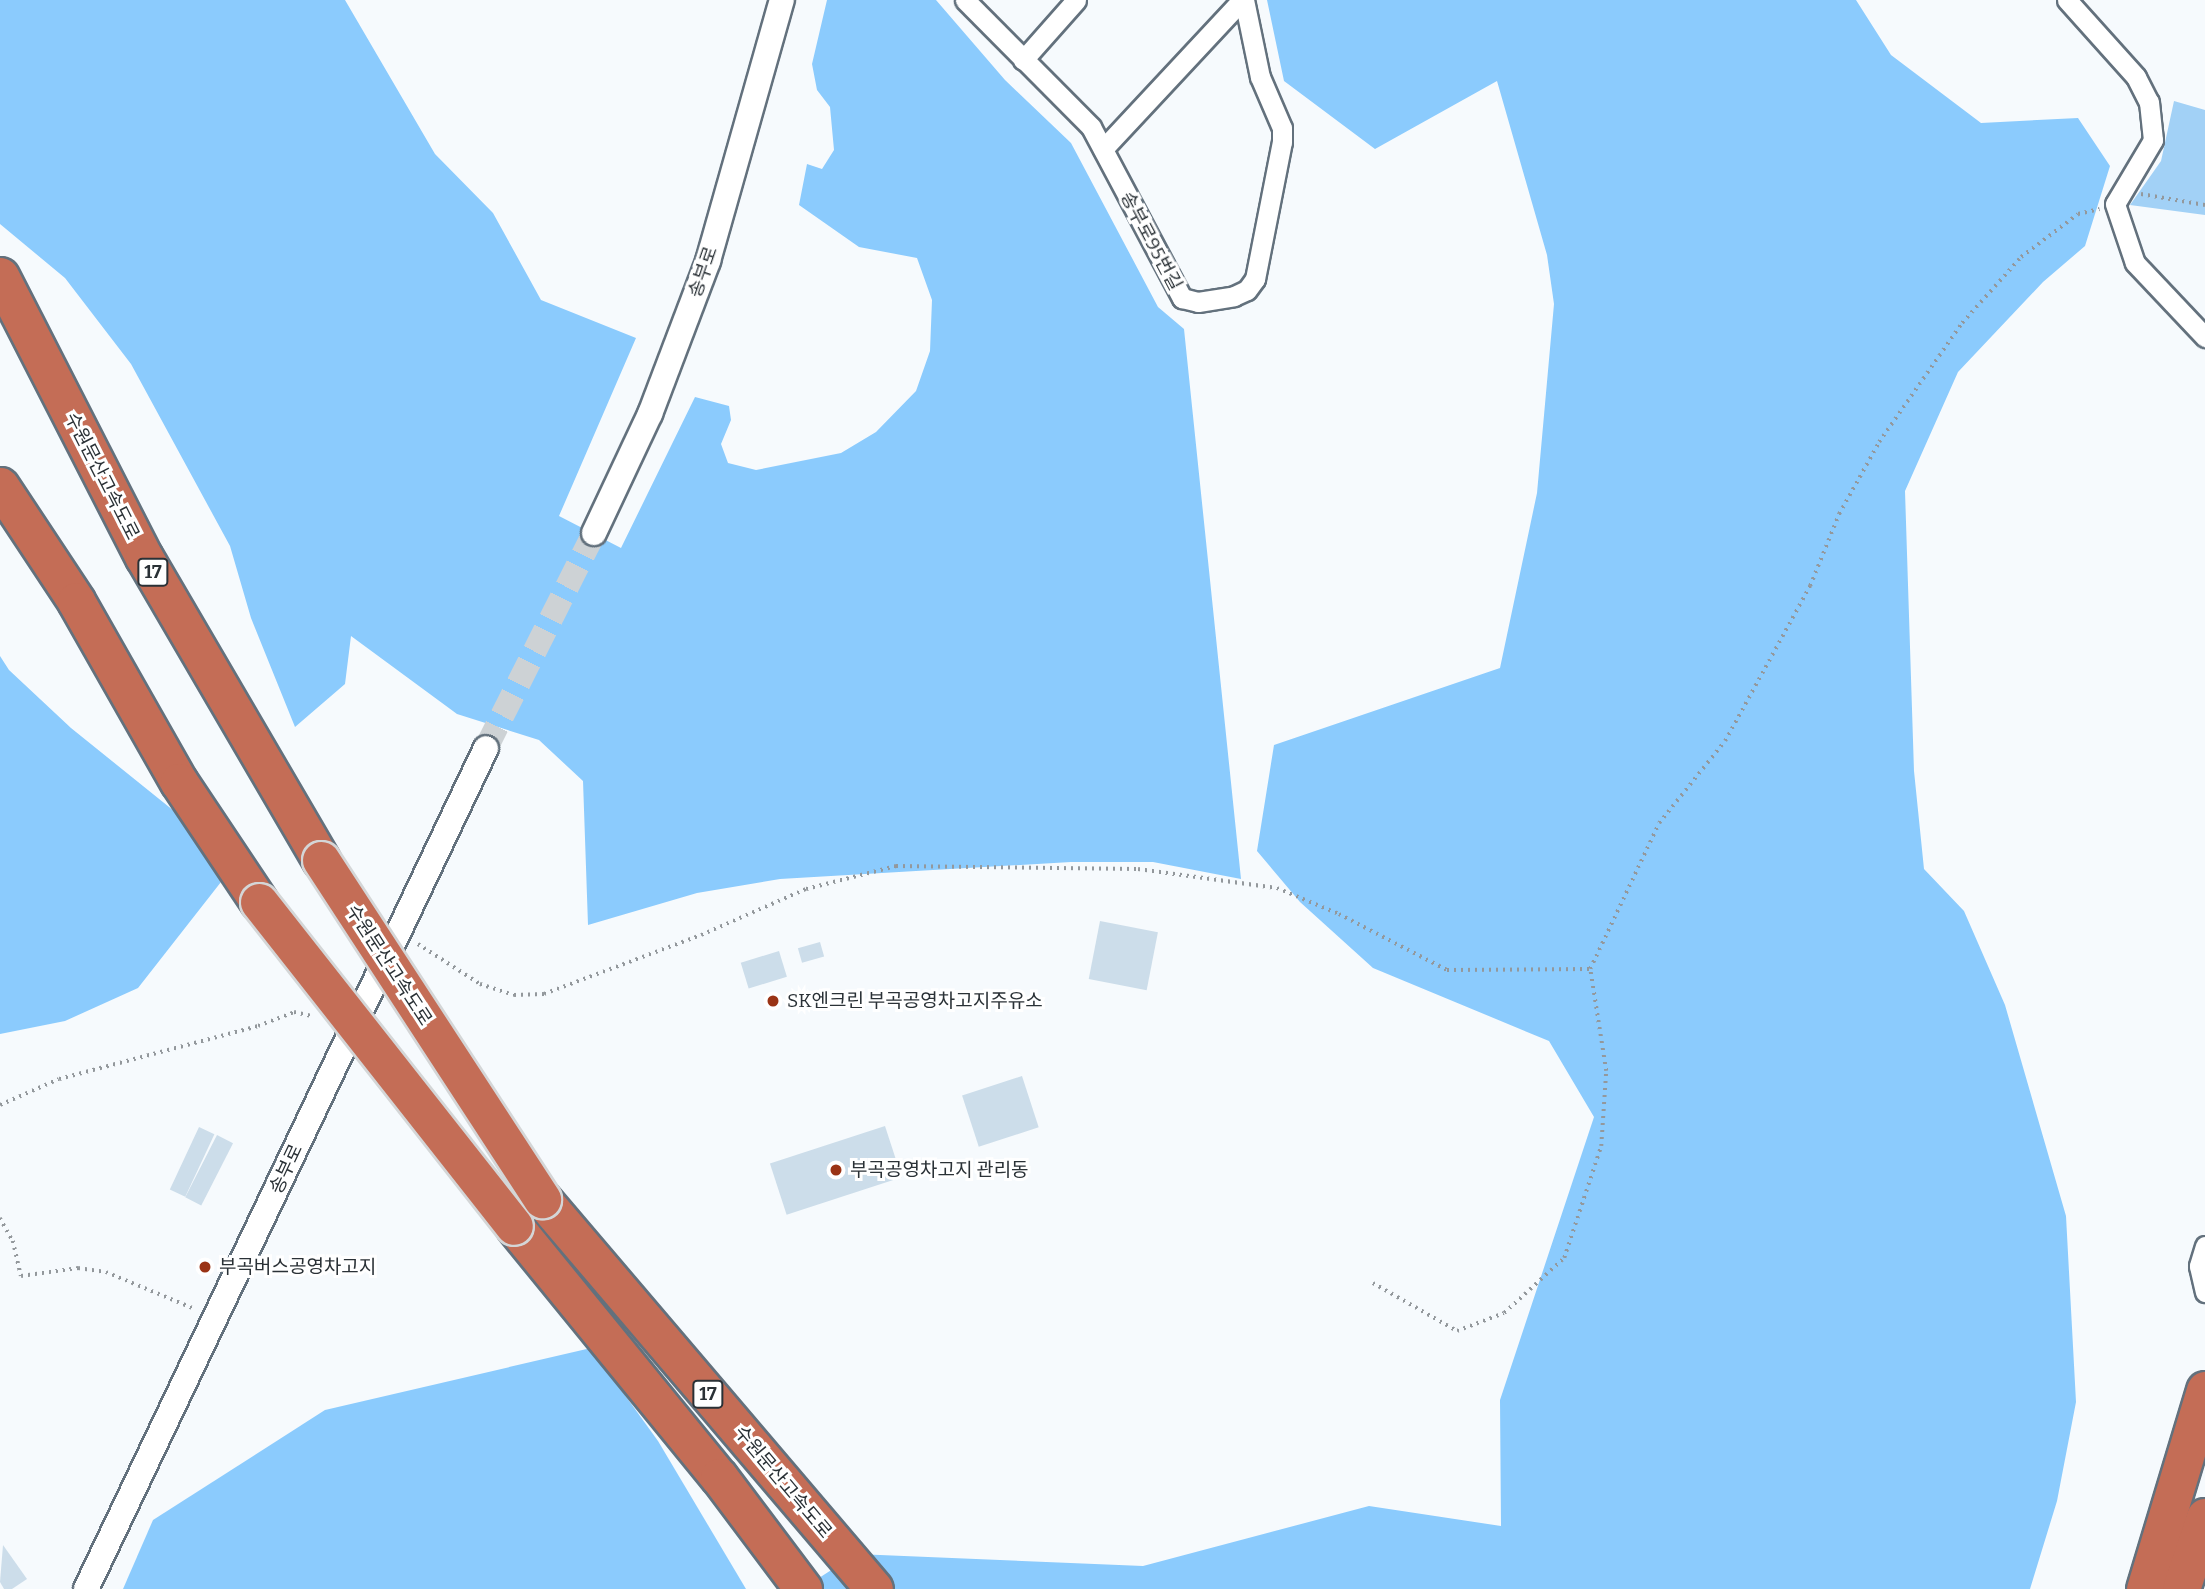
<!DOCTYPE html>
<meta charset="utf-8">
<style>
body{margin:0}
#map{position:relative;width:2205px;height:1589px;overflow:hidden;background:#f6fafd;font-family:Bitter,"Noto Sans KR",serif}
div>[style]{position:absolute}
.green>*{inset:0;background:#a2d1f6}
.forest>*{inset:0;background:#8bcbfd}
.building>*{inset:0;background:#ccddea;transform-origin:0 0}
.tertiary-tunnel>*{height:24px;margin-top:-12px;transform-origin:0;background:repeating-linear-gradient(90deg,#cdd2d5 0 24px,transparent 0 36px)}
.path>*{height:3.5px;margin-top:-1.75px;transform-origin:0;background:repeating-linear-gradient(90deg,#93989c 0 2px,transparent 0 7px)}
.roads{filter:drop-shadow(2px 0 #63717d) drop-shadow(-2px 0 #63717d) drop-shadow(0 2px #63717d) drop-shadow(0 -2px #63717d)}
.minor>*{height:19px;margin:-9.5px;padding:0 9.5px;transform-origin:9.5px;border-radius:9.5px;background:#fff}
.tertiary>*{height:24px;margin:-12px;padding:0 12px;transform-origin:12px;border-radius:12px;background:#fff}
.motorway>*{height:37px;margin:-18.5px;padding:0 18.5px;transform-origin:18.5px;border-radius:18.5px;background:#c46d56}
.bridges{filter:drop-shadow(2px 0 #d4d6d7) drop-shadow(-2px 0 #d4d6d7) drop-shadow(0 2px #d4d6d7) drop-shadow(0 -2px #d4d6d7)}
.motorway-bridge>*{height:37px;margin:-18.5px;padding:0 18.5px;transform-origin:18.5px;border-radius:18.5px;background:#c46d56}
.dots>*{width:19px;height:19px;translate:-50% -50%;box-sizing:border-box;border:4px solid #fff;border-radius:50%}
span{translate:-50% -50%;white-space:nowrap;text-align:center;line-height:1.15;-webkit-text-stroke:6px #fff;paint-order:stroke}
.shield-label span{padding:2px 5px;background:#fff;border:2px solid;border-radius:5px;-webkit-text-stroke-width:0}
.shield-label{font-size:18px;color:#2a3136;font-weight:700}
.street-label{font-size:19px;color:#2a3136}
.poi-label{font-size:19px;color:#2a3136}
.left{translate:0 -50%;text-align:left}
</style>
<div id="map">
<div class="green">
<i style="clip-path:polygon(2174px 101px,2205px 110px,2205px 215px,2130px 205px,2161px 161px)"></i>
</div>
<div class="forest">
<i style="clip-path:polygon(0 0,345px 0,435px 154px,493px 213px,541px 300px,636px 338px,559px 516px,621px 548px,695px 397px,729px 406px,731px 420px,721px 444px,728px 463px,756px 470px,841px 453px,876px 432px,916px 391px,930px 351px,932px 300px,917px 258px,859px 247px,799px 205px,807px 164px,822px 169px,834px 150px,830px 107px,817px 90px,812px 64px,827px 0,936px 0,1005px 80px,1071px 143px,1158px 307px,1184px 329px,1241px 879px,1153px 862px,1071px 862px,780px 879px,697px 893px,588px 925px,583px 781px,539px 740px,457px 714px,351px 636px,345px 684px,295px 727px,251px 618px,230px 546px,131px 364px,65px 278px,0 224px)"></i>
<i style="clip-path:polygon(1267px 0,1856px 0,1891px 55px,1981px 123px,2078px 118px,2110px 166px,2085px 246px,2043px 282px,1958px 372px,1905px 491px,1914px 771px,1924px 869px,1964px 911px,2005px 1005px,2066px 1216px,2076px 1402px,2057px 1501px,2030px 1589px,802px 1589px,856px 1554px,1143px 1566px,1369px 1506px,1501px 1526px,1500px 1400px,1594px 1117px,1549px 1041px,1373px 968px,1300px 902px,1257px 851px,1274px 745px,1500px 668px,1537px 493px,1554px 304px,1547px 255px,1497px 81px,1375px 149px,1284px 81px)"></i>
<i style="clip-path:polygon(0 656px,9px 670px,71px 728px,179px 815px,221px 882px,138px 988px,65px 1021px,0 1034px)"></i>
<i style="clip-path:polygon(591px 1348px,658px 1441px,746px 1589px,123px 1589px,153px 1520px,325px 1410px)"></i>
</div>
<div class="building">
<i style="left:1100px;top:921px;width:59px;height:59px;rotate:11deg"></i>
<i style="left:820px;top:942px;width:15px;height:23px;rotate:74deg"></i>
<i style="left:779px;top:951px;width:27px;height:40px;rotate:73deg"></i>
<i style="left:1022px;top:1076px;width:54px;height:63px;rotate:72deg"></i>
<i style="left:885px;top:1126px;width:54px;height:121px;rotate:72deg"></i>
<i style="left:199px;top:1127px;width:17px;height:69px;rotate:25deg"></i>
<i style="left:217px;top:1135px;width:18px;height:70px;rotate:27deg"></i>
<i style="clip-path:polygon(3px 1545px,27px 1579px,12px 1589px,4px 1589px,0 1582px)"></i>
</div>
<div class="tertiary-tunnel">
<i style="left:486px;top:748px;width:241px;rotate:-63.3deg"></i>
</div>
<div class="path">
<i style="left:2141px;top:194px;width:65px;rotate:9.8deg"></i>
<i style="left:418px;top:944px;width:74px;rotate:32.8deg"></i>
<i style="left:480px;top:984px;width:36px;rotate:18deg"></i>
<i style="left:514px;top:995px;width:30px;rotate:-2deg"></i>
<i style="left:544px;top:994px;width:168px;rotate:-20.6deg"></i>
<i style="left:701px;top:935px;width:115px;rotate:-23.7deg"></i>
<i style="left:806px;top:889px;width:93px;rotate:-14.3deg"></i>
<i style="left:896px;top:866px;width:242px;rotate:0.7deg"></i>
<i style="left:1138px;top:869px;width:140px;rotate:7.8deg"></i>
<i style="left:1277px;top:888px;width:67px;rotate:22.8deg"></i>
<i style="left:1339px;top:914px;width:122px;rotate:27.4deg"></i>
<i style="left:1447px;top:970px;width:143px;rotate:-0.4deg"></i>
<i style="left:0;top:1105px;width:64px;rotate:-23.8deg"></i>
<i style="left:59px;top:1079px;width:206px;rotate:-14.9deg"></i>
<i style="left:258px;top:1026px;width:39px;rotate:-21deg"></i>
<i style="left:294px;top:1012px;width:17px;rotate:13deg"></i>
<i style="left:0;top:1218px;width:26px;rotate:61deg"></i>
<i style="left:13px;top:1241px;width:36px;rotate:77deg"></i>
<i style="left:21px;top:1276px;width:58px;rotate:-8deg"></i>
<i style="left:78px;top:1268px;width:28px;rotate:8deg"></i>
<i style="left:106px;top:1272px;width:96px;rotate:22.6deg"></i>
<i style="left:1373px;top:1283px;width:97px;rotate:29.7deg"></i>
<i style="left:1457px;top:1331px;width:50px;rotate:-21deg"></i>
<i style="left:1504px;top:1313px;width:81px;rotate:-42.5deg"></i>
<i style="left:1564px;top:1258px;width:118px;rotate:-71.7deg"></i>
<i style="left:1601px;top:1146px;width:75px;rotate:-86.2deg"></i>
<i style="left:1606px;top:1071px;width:103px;rotate:-98.9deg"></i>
<i style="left:1590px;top:969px;width:161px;rotate:-64.7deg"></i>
<i style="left:1659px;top:823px;width:105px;rotate:-51.2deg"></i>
<i style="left:1725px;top:741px;width:177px;rotate:-61.3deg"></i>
<i style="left:1810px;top:586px;width:78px;rotate:-68.1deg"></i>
<i style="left:1839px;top:514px;width:82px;rotate:-60.9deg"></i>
<i style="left:1879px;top:442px;width:145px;rotate:-55.1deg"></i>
<i style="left:1962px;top:323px;width:89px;rotate:-48.2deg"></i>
<i style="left:2021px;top:257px;width:71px;rotate:-37deg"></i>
<i style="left:2078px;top:214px;width:22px;rotate:-13deg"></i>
</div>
<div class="roads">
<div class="minor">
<i style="left:965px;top:0;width:179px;rotate:45.2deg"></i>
<i style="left:1091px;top:127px;width:194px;rotate:62deg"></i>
<i style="left:1182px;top:298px;width:16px;rotate:14deg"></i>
<i style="left:1198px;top:302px;width:36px;rotate:-9deg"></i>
<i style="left:1234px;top:296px;width:14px;rotate:-25deg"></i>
<i style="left:1247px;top:290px;width:14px;rotate:-54deg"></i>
<i style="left:1255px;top:279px;width:140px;rotate:-78.9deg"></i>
<i style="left:1282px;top:142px;width:14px;rotate:-90deg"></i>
<i style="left:1282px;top:128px;width:56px;rotate:-113.3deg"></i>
<i style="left:1260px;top:77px;width:79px;rotate:-101.7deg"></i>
<i style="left:2067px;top:0;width:103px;rotate:48.1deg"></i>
<i style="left:2136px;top:77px;width:28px;rotate:63deg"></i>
<i style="left:2149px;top:102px;width:38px;rotate:84deg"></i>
<i style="left:2153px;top:140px;width:74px;rotate:120.7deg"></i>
<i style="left:2115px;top:204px;width:62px;rotate:71.3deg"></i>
<i style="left:2135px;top:263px;width:102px;rotate:46.6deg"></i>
<i style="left:1023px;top:60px;width:80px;rotate:-48.5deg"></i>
<i style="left:1103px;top:149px;width:204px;rotate:-47deg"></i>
<i style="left:2205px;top:1246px;width:21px;rotate:107deg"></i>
<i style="left:2199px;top:1266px;width:27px;rotate:77deg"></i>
</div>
<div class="tertiary">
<i style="left:594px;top:533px;width:132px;rotate:-64.8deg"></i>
<i style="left:650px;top:414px;width:164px;rotate:-69.2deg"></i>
<i style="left:708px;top:261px;width:271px;rotate:-74.2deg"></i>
<i style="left:86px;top:1589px;width:931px;rotate:-64.56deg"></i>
</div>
<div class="motorway">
<i style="left:0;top:276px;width:316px;rotate:62.9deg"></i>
<i style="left:144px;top:557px;width:351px;rotate:59.7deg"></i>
<i style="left:0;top:486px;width:138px;rotate:56.5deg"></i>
<i style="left:76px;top:601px;width:208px;rotate:60.4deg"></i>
<i style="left:179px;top:782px;width:144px;rotate:56.3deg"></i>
<i style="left:542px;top:1199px;width:512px;rotate:49.59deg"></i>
<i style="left:514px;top:1226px;width:324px;rotate:50.8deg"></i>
<i style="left:719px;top:1477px;width:140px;rotate:53.1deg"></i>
<i style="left:2145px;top:1589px;width:208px;rotate:-73.2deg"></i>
<i style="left:2181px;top:1589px;width:76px;rotate:-71.6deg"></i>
</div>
</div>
<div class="bridges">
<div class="motorway-bridge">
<i style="left:321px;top:860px;width:405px;rotate:56.9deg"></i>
<i style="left:259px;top:902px;width:412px;rotate:51.8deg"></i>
</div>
</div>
<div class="dots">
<i style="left:773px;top:1001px;background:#9a3315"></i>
<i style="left:836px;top:1170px;background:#9a3315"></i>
<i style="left:205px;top:1267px;background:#9a3315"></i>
</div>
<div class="shield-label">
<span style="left:153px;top:572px">17</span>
<span style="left:708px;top:1394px">17</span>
</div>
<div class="street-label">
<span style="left:1151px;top:241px;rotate:62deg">송부로95번길</span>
<span style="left:703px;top:272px;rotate:-71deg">송부로</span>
<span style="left:102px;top:476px;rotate:63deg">수원문산고속도로</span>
<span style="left:389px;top:965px;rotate:57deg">수원문산고속도로</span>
<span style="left:286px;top:1169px;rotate:-65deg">송부로</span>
<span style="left:783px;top:1482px;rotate:50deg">수원문산고속도로</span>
</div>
<div class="poi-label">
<span class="left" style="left:787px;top:1001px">SK엔크린 부곡공영차고지주유소</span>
<span class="left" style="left:850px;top:1170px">부곡공영차고지 관리동</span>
<span class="left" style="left:219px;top:1267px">부곡버스공영차고지</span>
</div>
</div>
